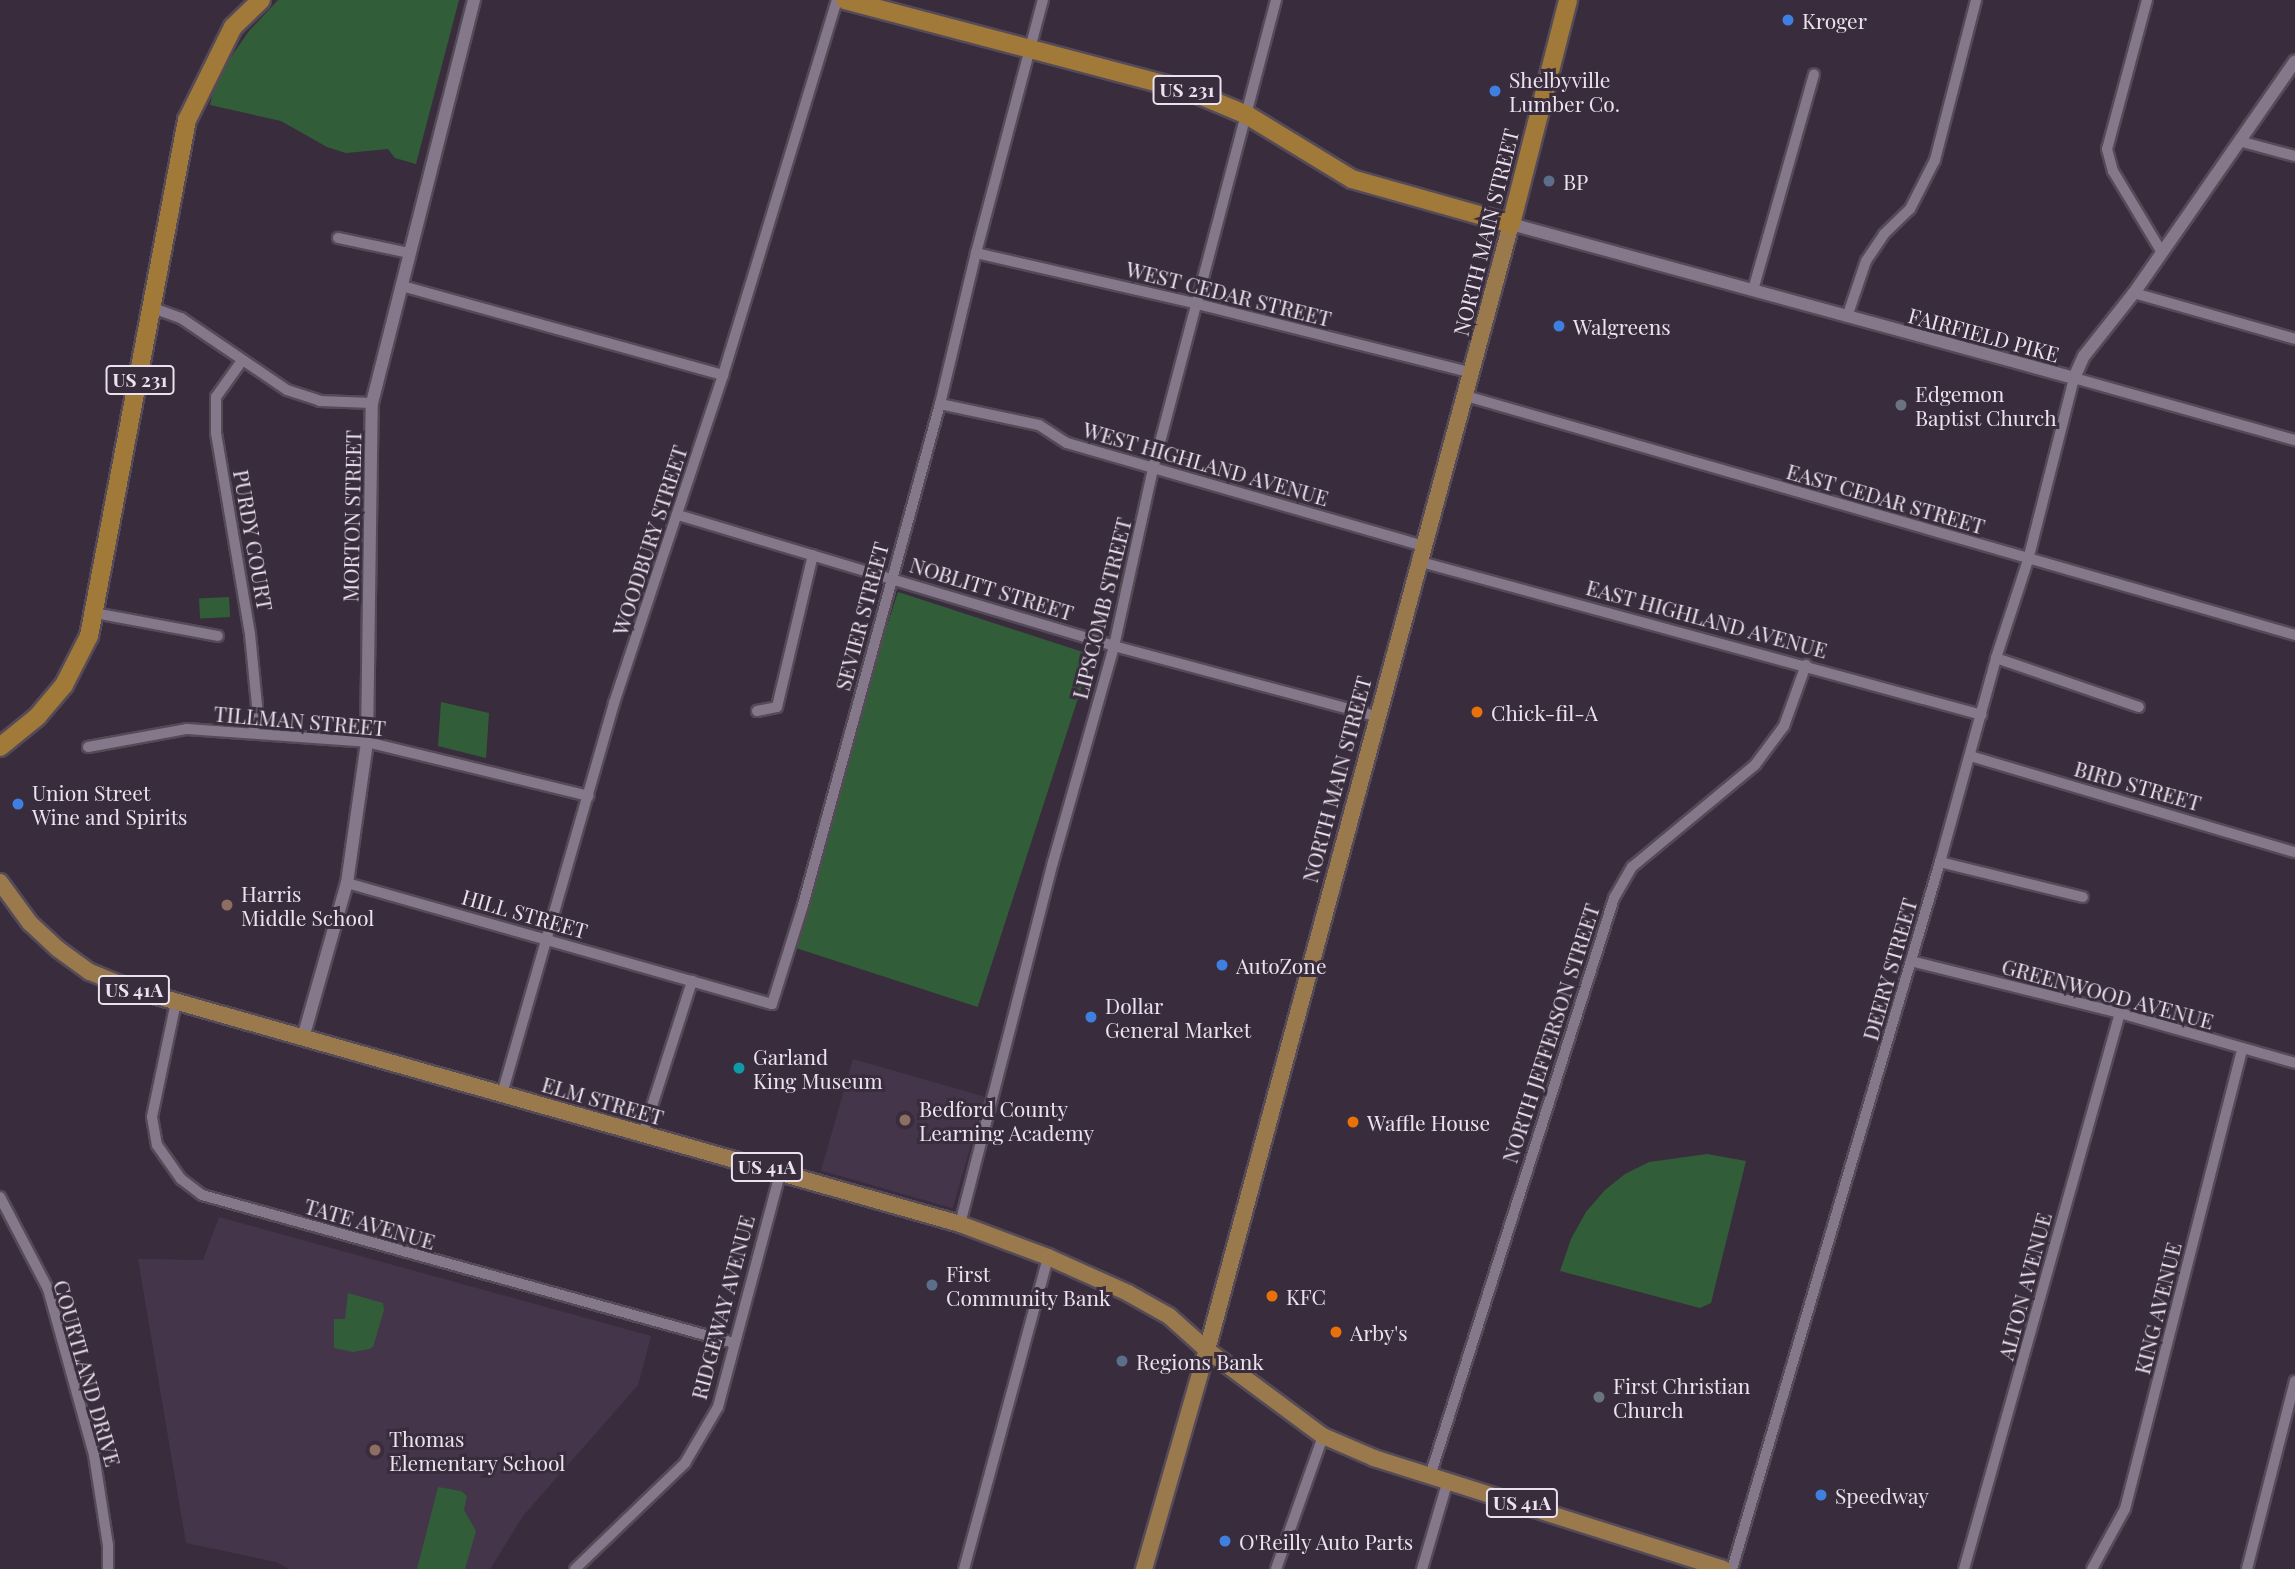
<!DOCTYPE html>
<style>
body{margin:0}
#map{position:relative;width:2295px;height:1569px;overflow:hidden;background:#392d3d;font-family:"Playfair Display",serif}
div>[style]{position:absolute}
.built>*{inset:0;background:#45354a;transform-origin:0 0}
.green>*{inset:0;background:#315e39;transform-origin:0 0}
.roads{filter:drop-shadow(2px 0 #554a58) drop-shadow(-2px 0 #554a58) drop-shadow(0 2px #554a58) drop-shadow(0 -2px #554a58)}
.minor>*{height:10px;margin:-5px;padding:0 5px;transform-origin:5px;border-radius:5px;background:#86788b}
.tertiary>*{height:12px;margin:-6px;padding:0 6px;transform-origin:6px;border-radius:6px;background:#86788b}
.primary>*{height:16px;margin:-8px;padding:0 8px;transform-origin:8px;border-radius:8px;background:#9a794d}
.trunk>*{height:18px;margin:-9px;padding:0 9px;transform-origin:9px;border-radius:9px;background:#a17938}
.dots>*{width:19px;height:19px;translate:-50% -50%;box-sizing:border-box;border:4px solid #392d3d;border-radius:50%}
span{translate:-50% -50%;white-space:nowrap;text-align:center;line-height:1.15;-webkit-text-stroke:6px #392d3d;paint-order:stroke}
.shield-label span{padding:2px 5px;background:#392d3d;border:2px solid;border-radius:5px;-webkit-text-stroke-width:0}
.shield-label{font-size:19px;color:#eae2ed;font-weight:700}
.poi-label{font-size:21px;color:#eae2ed}
.left{translate:0 -50%;text-align:left}
.street-label{font-size:21px;color:#eae2ed}
</style>
<div id="map">
<div class="built">
<i style="left:853px;top:1059px;width:137px;height:116px;rotate:16deg"></i>
<i style="clip-path:polygon(219px 1217px,651px 1336px,638px 1385px,523px 1516px,490px 1569px,289px 1569px,276px 1562px,186px 1543px,138px 1259px,203px 1260px)"></i>
</div>
<div class="green">
<i style="clip-path:polygon(278px 0,459px 0,416px 164px,395px 158px,388px 149px,346px 153px,327px 147px,281px 121px,210px 105px,214px 87px,231px 57px,249px 31px)"></i>
<i style="left:898px;top:592px;width:204px;height:370px;rotate:18deg"></i>
<i style="left:229px;top:597px;width:20px;height:30px;rotate:87deg"></i>
<i style="clip-path:polygon(441px 702px,489px 713px,486px 758px,438px 746px)"></i>
<i style="clip-path:polygon(1707px 1154px,1746px 1161px,1711px 1303px,1700px 1308px,1560px 1271px,1571px 1239px,1586px 1212px,1605px 1190px,1625px 1174px,1649px 1162px)"></i>
<i style="clip-path:polygon(348px 1293px,383px 1303px,384px 1310px,373px 1347px,369px 1349px,353px 1352px,334px 1348px,334px 1319px,345px 1319px)"></i>
<i style="clip-path:polygon(438px 1487px,461px 1491px,467px 1496px,464px 1510px,476px 1531px,465px 1569px,417px 1569px)"></i>
</div>
<div class="roads">
<div class="minor">
<i style="left:2147px;top:0;width:154px;rotate:105deg"></i>
<i style="left:2107px;top:149px;width:23px;rotate:75deg"></i>
<i style="left:2113px;top:171px;width:93px;rotate:59deg"></i>
<i style="left:2239px;top:141px;width:58px;rotate:15deg"></i>
<i style="left:338px;top:238px;width:73px;rotate:11.9deg"></i>
<i style="left:976px;top:253px;width:228px;rotate:12.9deg"></i>
<i style="left:1198px;top:304px;width:284px;rotate:14.1deg"></i>
<i style="left:402px;top:286px;width:333px;rotate:15.5deg"></i>
<i style="left:1753px;top:290px;width:224px;rotate:-74.2deg"></i>
<i style="left:2134px;top:293px;width:167px;rotate:15.9deg"></i>
<i style="left:153px;top:308px;width:30px;rotate:20deg"></i>
<i style="left:181px;top:318px;width:128px;rotate:34.2deg"></i>
<i style="left:287px;top:390px;width:35px;rotate:18deg"></i>
<i style="left:320px;top:401px;width:52px;rotate:2.2deg"></i>
<i style="left:1847px;top:317px;width:59px;rotate:-71.3deg"></i>
<i style="left:1866px;top:261px;width:32px;rotate:-56deg"></i>
<i style="left:1884px;top:234px;width:36px;rotate:-44deg"></i>
<i style="left:1910px;top:209px;width:55px;rotate:-63deg"></i>
<i style="left:1935px;top:160px;width:165px;rotate:-75.6deg"></i>
<i style="left:241px;top:362px;width:43px;rotate:125.5deg"></i>
<i style="left:216px;top:397px;width:36px;rotate:90deg"></i>
<i style="left:216px;top:433px;width:204px;rotate:80.4deg"></i>
<i style="left:250px;top:634px;width:72px;rotate:84.4deg"></i>
<i style="left:257px;top:706px;width:27px;rotate:98deg"></i>
<i style="left:1466px;top:396px;width:863px;rotate:16.08deg"></i>
<i style="left:940px;top:404px;width:101px;rotate:12deg"></i>
<i style="left:1039px;top:425px;width:33px;rotate:33deg"></i>
<i style="left:1067px;top:443px;width:373px;rotate:16.1deg"></i>
<i style="left:678px;top:515px;width:455px;rotate:16.7deg"></i>
<i style="left:1114px;top:646px;width:271px;rotate:15deg"></i>
<i style="left:1421px;top:562px;width:581px;rotate:15.26deg"></i>
<i style="left:95px;top:613px;width:125px;rotate:10.6deg"></i>
<i style="left:1996px;top:658px;width:151px;rotate:18.9deg"></i>
<i style="left:757px;top:711px;width:20px;rotate:-11deg"></i>
<i style="left:777px;top:707px;width:156px;rotate:-76.7deg"></i>
<i style="left:88px;top:747px;width:101px;rotate:-10.3deg"></i>
<i style="left:187px;top:729px;width:180px;rotate:4.1deg"></i>
<i style="left:367px;top:742px;width:228px;rotate:13.7deg"></i>
<i style="left:1970px;top:756px;width:339px;rotate:16.5deg"></i>
<i style="left:1940px;top:862px;width:147px;rotate:13.8deg"></i>
<i style="left:347px;top:883px;width:442px;rotate:15.9deg"></i>
<i style="left:772px;top:1004px;width:104px;rotate:-72.6deg"></i>
<i style="left:803px;top:905px;width:519px;rotate:-74.71deg"></i>
<i style="left:940px;top:404px;width:155px;rotate:-76.6deg"></i>
<i style="left:976px;top:253px;width:262px;rotate:-75.2deg"></i>
<i style="left:1911px;top:961px;width:215px;rotate:14deg"></i>
<i style="left:2120px;top:1013px;width:182px;rotate:15.9deg"></i>
<i style="left:176px;top:1002px;width:117px;rotate:101.8deg"></i>
<i style="left:152px;top:1117px;width:28px;rotate:80deg"></i>
<i style="left:157px;top:1145px;width:42px;rotate:54.8deg"></i>
<i style="left:181px;top:1179px;width:26px;rotate:37deg"></i>
<i style="left:202px;top:1195px;width:552px;rotate:15.55deg"></i>
<i style="left:502px;top:1094px;width:407px;rotate:-74deg"></i>
<i style="left:614px;top:703px;width:346px;rotate:-71.6deg"></i>
<i style="left:723px;top:375px;width:392px;rotate:-73.1deg"></i>
<i style="left:643px;top:1134px;width:161px;rotate:-72.2deg"></i>
<i style="left:0;top:1197px;width:104px;rotate:62.4deg"></i>
<i style="left:48px;top:1289px;width:172px;rotate:74.5deg"></i>
<i style="left:94px;top:1455px;width:91px;rotate:81.2deg"></i>
<i style="left:108px;top:1545px;width:24px;rotate:90deg"></i>
<i style="left:960px;top:1224px;width:374px;rotate:-75.6deg"></i>
<i style="left:1053px;top:862px;width:224px;rotate:-74.2deg"></i>
<i style="left:1114px;top:646px;width:181px;rotate:-77.6deg"></i>
<i style="left:1153px;top:469px;width:485px;rotate:-75.3deg"></i>
<i style="left:1430px;top:1476px;width:607px;rotate:-72.34deg"></i>
<i style="left:1614px;top:898px;width:36px;rotate:-60deg"></i>
<i style="left:1632px;top:867px;width:160px;rotate:-39.7deg"></i>
<i style="left:1755px;top:765px;width:49px;rotate:-53.4deg"></i>
<i style="left:1784px;top:726px;width:65px;rotate:-70.2deg"></i>
<i style="left:575px;top:1569px;width:153px;rotate:-43.9deg"></i>
<i style="left:685px;top:1463px;width:65px;rotate:-59.5deg"></i>
<i style="left:718px;top:1407px;width:244px;rotate:-75.1deg"></i>
<i style="left:964px;top:1569px;width:323px;rotate:-74.9deg"></i>
<i style="left:1276px;top:1569px;width:141px;rotate:-70.5deg"></i>
<i style="left:1422px;top:1569px;width:93px;rotate:-73.7deg"></i>
<i style="left:1732px;top:1569px;width:737px;rotate:-73.61deg"></i>
<i style="left:1940px;top:862px;width:212px;rotate:-74.6deg"></i>
<i style="left:1996px;top:658px;width:103px;rotate:-71.9deg"></i>
<i style="left:2028px;top:560px;width:188px;rotate:-75.8deg"></i>
<i style="left:2074px;top:378px;width:230px;rotate:15.7deg"></i>
<i style="left:1964px;top:1569px;width:577px;rotate:-74.33deg"></i>
<i style="left:2092px;top:1569px;width:68px;rotate:-61.2deg"></i>
<i style="left:2125px;top:1509px;width:474px;rotate:-75.7deg"></i>
<i style="left:2247px;top:1569px;width:194px;rotate:-75.7deg"></i>
</div>
<div class="tertiary">
<i style="left:1511px;top:224px;width:584px;rotate:15.3deg"></i>
<i style="left:2074px;top:378px;width:24px;rotate:-66deg"></i>
<i style="left:2084px;top:356px;width:80px;rotate:-51.6deg"></i>
<i style="left:2134px;top:293px;width:282px;rotate:-55.2deg"></i>
<i style="left:303px;top:1038px;width:161px;rotate:-74.2deg"></i>
<i style="left:347px;top:883px;width:142px;rotate:-81.9deg"></i>
<i style="left:367px;top:742px;width:339px;rotate:-89.2deg"></i>
<i style="left:372px;top:403px;width:416px;rotate:-75.8deg"></i>
</div>
<div class="primary">
<i style="left:0;top:882px;width:51px;rotate:53.8deg"></i>
<i style="left:30px;top:923px;width:38px;rotate:43deg"></i>
<i style="left:58px;top:949px;width:39px;rotate:36deg"></i>
<i style="left:90px;top:972px;width:45px;rotate:22deg"></i>
<i style="left:132px;top:989px;width:861px;rotate:15.84deg"></i>
<i style="left:960px;top:1224px;width:94px;rotate:20.6deg"></i>
<i style="left:1048px;top:1257px;width:88px;rotate:24.2deg"></i>
<i style="left:1128px;top:1293px;width:47px;rotate:29.3deg"></i>
<i style="left:1169px;top:1316px;width:51px;rotate:41.8deg"></i>
<i style="left:1207px;top:1350px;width:144px;rotate:36.6deg"></i>
<i style="left:1323px;top:1436px;width:56px;rotate:23.3deg"></i>
<i style="left:1374px;top:1458px;width:366px;rotate:17.6deg"></i>
<i style="left:1144px;top:1569px;width:228px;rotate:-74deg"></i>
<i style="left:1207px;top:1350px;width:1166px;rotate:-74.89deg"></i>
</div>
<div class="trunk">
<i style="left:845px;top:0;width:359px;rotate:14.8deg"></i>
<i style="left:1192px;top:92px;width:60px;rotate:22.7deg"></i>
<i style="left:1247px;top:115px;width:123px;rotate:31.4deg"></i>
<i style="left:1352px;top:179px;width:165px;rotate:15.8deg"></i>
<i style="left:1511px;top:224px;width:231px;rotate:-75.7deg"></i>
<i style="left:0;top:747px;width:48px;rotate:-39deg"></i>
<i style="left:37px;top:717px;width:42px;rotate:-49.8deg"></i>
<i style="left:64px;top:685px;width:55px;rotate:-63deg"></i>
<i style="left:89px;top:636px;width:525px;rotate:-79.25deg"></i>
<i style="left:187px;top:120px;width:104px;rotate:-63.7deg"></i>
<i style="left:233px;top:27px;width:39px;rotate:-44deg"></i>
</div>
</div>
<div class="dots">
<i style="left:1788px;top:20px;background:#3f7fe0"></i>
<i style="left:1495px;top:91px;background:#3f7fe0"></i>
<i style="left:1549px;top:181px;background:#5c6f8a"></i>
<i style="left:1559px;top:326px;background:#3f7fe0"></i>
<i style="left:1901px;top:405px;background:#6b7280"></i>
<i style="left:1477px;top:712px;background:#e8710a"></i>
<i style="left:18px;top:804px;background:#3f7fe0"></i>
<i style="left:227px;top:905px;background:#8d6e63"></i>
<i style="left:1222px;top:965px;background:#3f7fe0"></i>
<i style="left:1091px;top:1017px;background:#3f7fe0"></i>
<i style="left:739px;top:1068px;background:#0f9aa8"></i>
<i style="left:905px;top:1120px;background:#8d6e63"></i>
<i style="left:1353px;top:1122px;background:#e8710a"></i>
<i style="left:932px;top:1285px;background:#5c6f8a"></i>
<i style="left:1272px;top:1296px;background:#e8710a"></i>
<i style="left:1336px;top:1332px;background:#e8710a"></i>
<i style="left:1122px;top:1361px;background:#5c6f8a"></i>
<i style="left:1599px;top:1397px;background:#6b7280"></i>
<i style="left:375px;top:1450px;background:#8d6e63"></i>
<i style="left:1821px;top:1495px;background:#3f7fe0"></i>
<i style="left:1225px;top:1541px;background:#3f7fe0"></i>
</div>
<div class="shield-label">
<span style="left:1187px;top:90px">US 231</span>
<span style="left:140px;top:380px">US 231</span>
<span style="left:134px;top:990px">US 41A</span>
<span style="left:767px;top:1167px">US 41A</span>
<span style="left:1522px;top:1503px">US 41A</span>
</div>
<div class="poi-label">
<span class="left" style="left:1802px;top:20px">Kroger</span>
<span class="left" style="left:1509px;top:91px">Shelbyville<br>Lumber Co.</span>
<span class="left" style="left:1563px;top:181px">BP</span>
<span class="left" style="left:1573px;top:326px">Walgreens</span>
<span class="left" style="left:1915px;top:405px">Edgemon<br>Baptist Church</span>
<span class="left" style="left:1491px;top:712px">Chick-fil-A</span>
<span class="left" style="left:32px;top:804px">Union Street<br>Wine and Spirits</span>
<span class="left" style="left:241px;top:905px">Harris<br>Middle School</span>
<span class="left" style="left:1236px;top:965px">AutoZone</span>
<span class="left" style="left:1105px;top:1017px">Dollar<br>General Market</span>
<span class="left" style="left:753px;top:1068px">Garland<br>King Museum</span>
<span class="left" style="left:919px;top:1120px">Bedford County<br>Learning Academy</span>
<span class="left" style="left:1367px;top:1122px">Waffle House</span>
<span class="left" style="left:946px;top:1285px">First<br>Community Bank</span>
<span class="left" style="left:1286px;top:1296px">KFC</span>
<span class="left" style="left:1350px;top:1332px">Arby's</span>
<span class="left" style="left:1136px;top:1361px">Regions Bank</span>
<span class="left" style="left:1613px;top:1397px">First Christian<br>Church</span>
<span class="left" style="left:389px;top:1450px">Thomas<br>Elementary School</span>
<span class="left" style="left:1835px;top:1495px">Speedway</span>
<span class="left" style="left:1239px;top:1541px">O'Reilly Auto Parts</span>
</div>
<div class="street-label">
<span style="left:1485px;top:232px;rotate:-76deg">NORTH MAIN STREET</span>
<span style="left:1229px;top:293px;rotate:14deg">WEST CEDAR STREET</span>
<span style="left:1984px;top:334px;rotate:15deg">FAIRFIELD PIKE</span>
<span style="left:1206px;top:463px;rotate:16deg">WEST HIGHLAND AVENUE</span>
<span style="left:1886px;top:498px;rotate:16deg">EAST CEDAR STREET</span>
<span style="left:351px;top:516px;rotate:-89deg">MORTON STREET</span>
<span style="left:254px;top:540px;rotate:80deg">PURDY COURT</span>
<span style="left:649px;top:540px;rotate:-72deg">WOODBURY STREET</span>
<span style="left:992px;top:588px;rotate:17deg">NOBLITT STREET</span>
<span style="left:1101px;top:608px;rotate:-76deg">LIPSCOMB STREET</span>
<span style="left:861px;top:616px;rotate:-75deg">SEVIER STREET</span>
<span style="left:1707px;top:618px;rotate:15deg">EAST HIGHLAND AVENUE</span>
<span style="left:300px;top:720px;rotate:5deg">TILLMAN STREET</span>
<span style="left:1336px;top:779px;rotate:-75deg">NORTH MAIN STREET</span>
<span style="left:2138px;top:785px;rotate:16deg">BIRD STREET</span>
<span style="left:525px;top:913px;rotate:16deg">HILL STREET</span>
<span style="left:1889px;top:969px;rotate:-74deg">DEERY STREET</span>
<span style="left:2108px;top:993px;rotate:15deg">GREENWOOD AVENUE</span>
<span style="left:1550px;top:1033px;rotate:-72deg">NORTH JEFFERSON STREET</span>
<span style="left:603px;top:1100px;rotate:16deg">ELM STREET</span>
<span style="left:370px;top:1223px;rotate:16deg">TATE AVENUE</span>
<span style="left:2024px;top:1286px;rotate:-75deg">ALTON AVENUE</span>
<span style="left:722px;top:1307px;rotate:-75deg">RIDGEWAY AVENUE</span>
<span style="left:2157px;top:1308px;rotate:-76deg">KING AVENUE</span>
<span style="left:88px;top:1373px;rotate:74deg">COURTLAND DRIVE</span>
</div>
</div>
